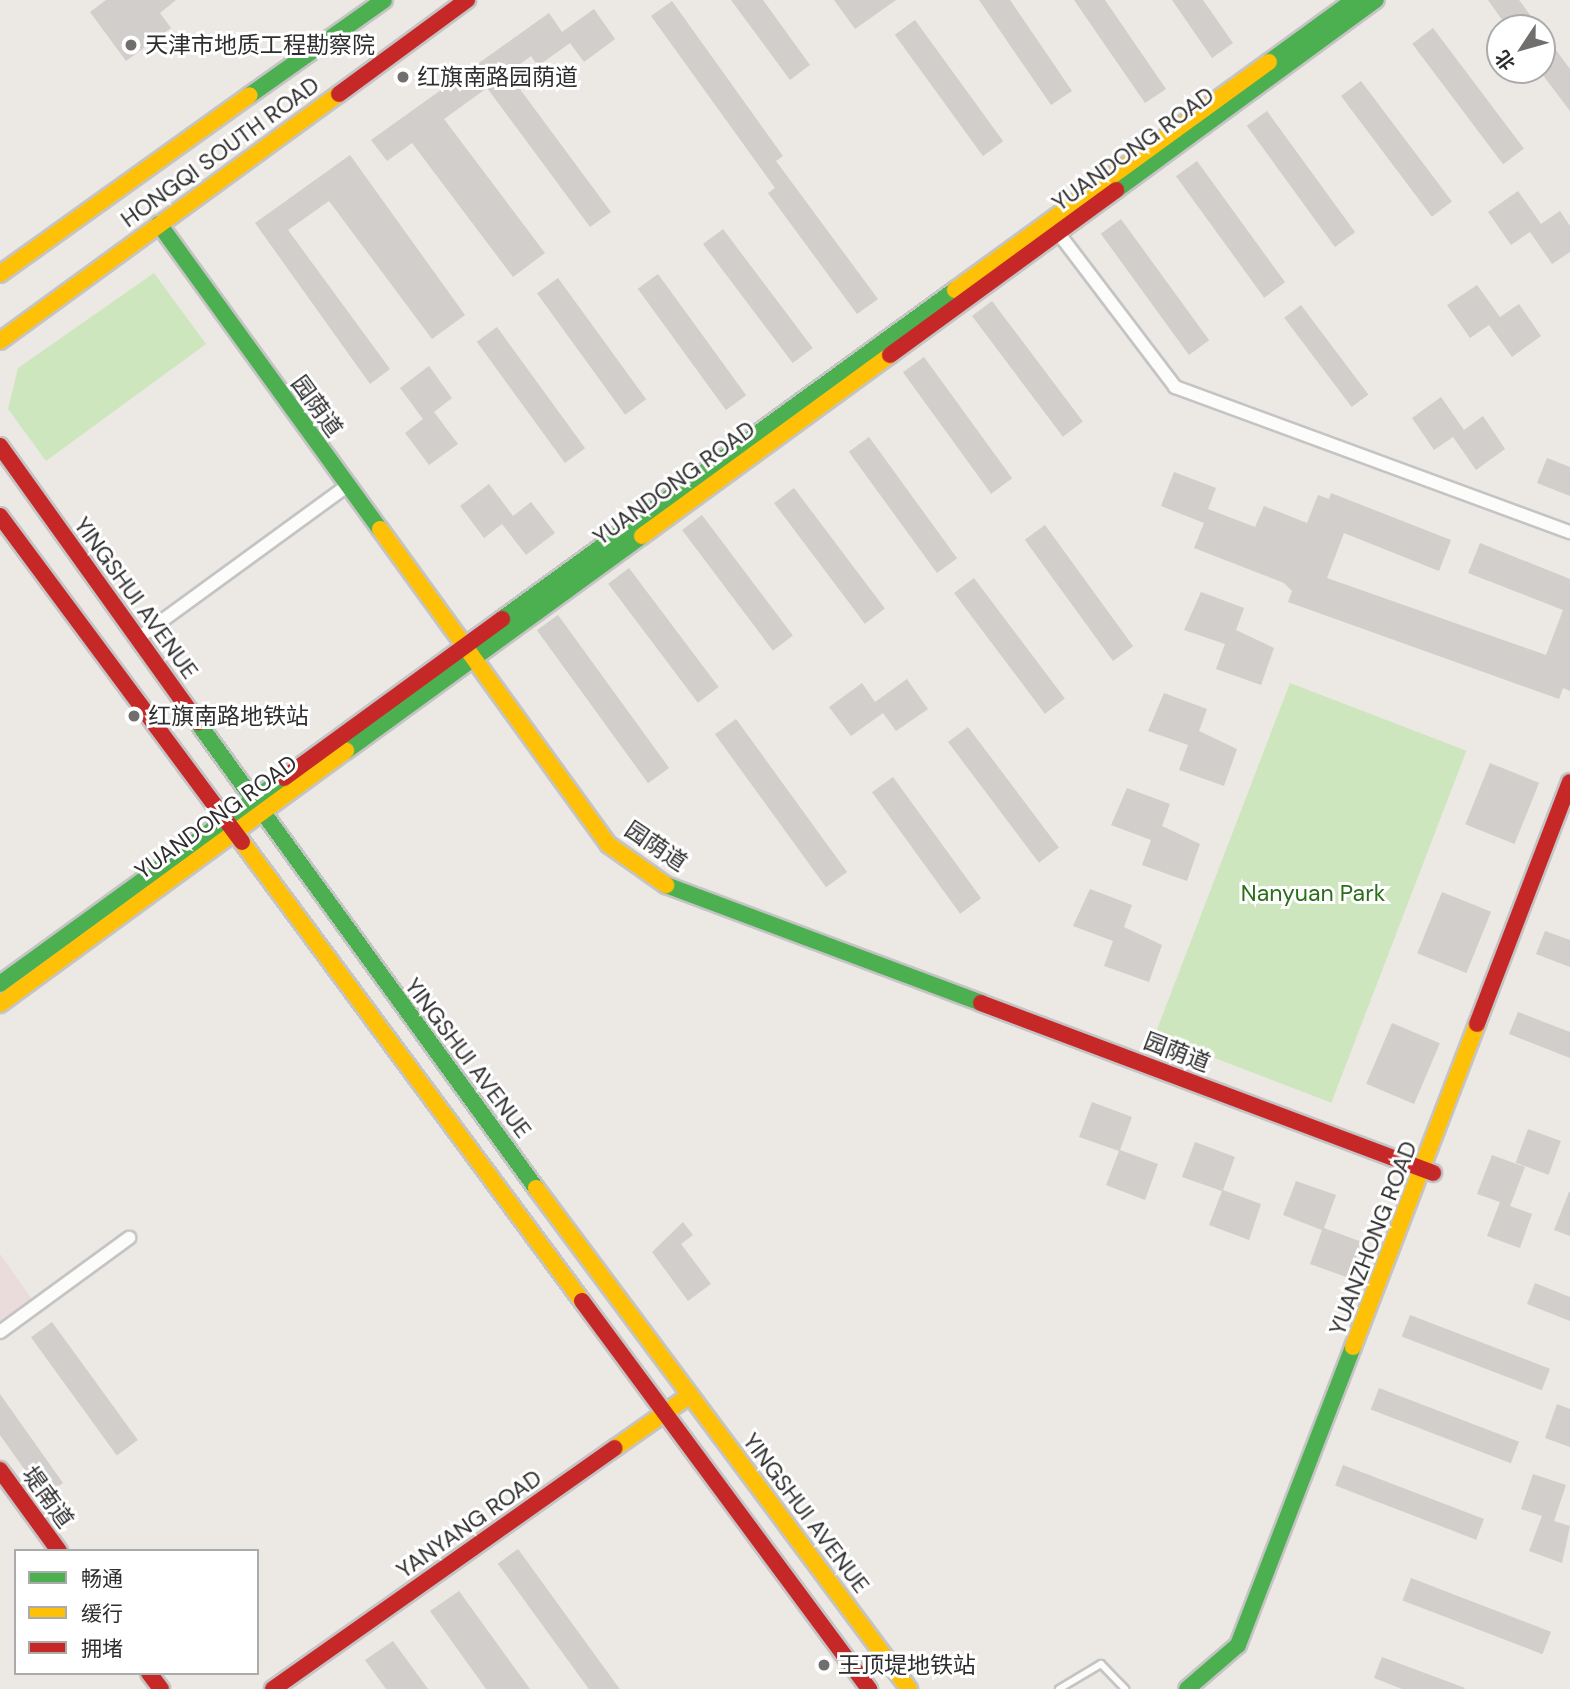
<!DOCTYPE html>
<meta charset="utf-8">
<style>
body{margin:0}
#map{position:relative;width:1570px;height:1689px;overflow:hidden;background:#ece8e4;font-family:"DM Sans","Noto Sans SC",sans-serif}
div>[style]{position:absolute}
.medical>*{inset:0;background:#e9dcdb}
.green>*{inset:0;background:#cee6be;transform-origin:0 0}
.building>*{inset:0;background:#d1cecb;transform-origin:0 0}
.roads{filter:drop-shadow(2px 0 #c5c4c5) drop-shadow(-2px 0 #c5c4c5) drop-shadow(0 2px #c5c4c5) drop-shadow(0 -2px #c5c4c5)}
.lane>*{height:6px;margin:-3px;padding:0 3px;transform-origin:3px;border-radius:3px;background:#fcfcfb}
.street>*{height:12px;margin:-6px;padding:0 6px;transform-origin:6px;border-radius:6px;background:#fcfcfb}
.fast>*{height:16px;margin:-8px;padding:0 8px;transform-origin:8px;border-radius:8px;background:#4caf50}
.slow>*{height:16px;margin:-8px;padding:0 8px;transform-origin:8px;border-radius:8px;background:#ffc107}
.jam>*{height:16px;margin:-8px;padding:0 8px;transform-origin:8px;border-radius:8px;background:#c62828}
.dots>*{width:19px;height:19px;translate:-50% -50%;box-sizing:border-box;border:4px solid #fff;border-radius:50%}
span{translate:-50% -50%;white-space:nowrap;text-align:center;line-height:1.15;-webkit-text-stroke:6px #fff;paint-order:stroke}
.poi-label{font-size:23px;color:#2e2e2e}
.left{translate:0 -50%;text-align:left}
.street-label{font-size:23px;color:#2e2e2e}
.park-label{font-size:23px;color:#2c6e1b}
.legend{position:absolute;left:14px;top:1549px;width:245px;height:126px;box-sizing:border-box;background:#fff;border:2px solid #ababab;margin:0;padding:9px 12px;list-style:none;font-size:21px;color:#2e2e2e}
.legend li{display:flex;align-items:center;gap:14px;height:35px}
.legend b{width:35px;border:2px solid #ababab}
.north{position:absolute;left:1486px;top:14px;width:70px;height:70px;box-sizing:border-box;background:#fff;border:2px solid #ababab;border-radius:50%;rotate:234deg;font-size:19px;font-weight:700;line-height:28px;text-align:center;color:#2e2e2e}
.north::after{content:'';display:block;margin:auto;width:24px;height:32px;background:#706f6e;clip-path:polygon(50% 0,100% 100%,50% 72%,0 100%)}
</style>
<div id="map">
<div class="medical">
<i style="clip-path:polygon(0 1254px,33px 1301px,0 1325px)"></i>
</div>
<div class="green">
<i style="clip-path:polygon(154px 273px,206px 344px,46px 461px,8px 409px,18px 368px)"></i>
<i style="left:1290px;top:683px;width:189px;height:377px;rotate:21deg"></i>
</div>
<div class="building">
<i style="clip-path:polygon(106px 0,176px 0,160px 13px,171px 28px,126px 61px,90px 12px)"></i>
<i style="clip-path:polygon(731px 0,763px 0,810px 65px,790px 80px)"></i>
<i style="clip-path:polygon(834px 0,896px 0,855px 29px)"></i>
<i style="clip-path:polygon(979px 0,1010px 0,1072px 91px,1051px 105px)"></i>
<i style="clip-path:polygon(1074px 0,1105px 0,1166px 89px,1145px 103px)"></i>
<i style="clip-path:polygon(1172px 0,1203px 0,1233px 43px,1212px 58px)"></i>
<i style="clip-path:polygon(1488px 0,1519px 0,1540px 28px,1508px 28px)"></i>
<i style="clip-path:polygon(672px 1px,783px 156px,776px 161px,878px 299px,857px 314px,768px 193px,775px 188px,651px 16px)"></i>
<i style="clip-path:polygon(594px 9px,615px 39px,584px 62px,570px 43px,538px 66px,531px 56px,508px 73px,611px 212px,590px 227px,487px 88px,444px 119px,545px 253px,513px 277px,412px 143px,387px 161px,371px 140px,549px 13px,562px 32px)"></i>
<i style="left:915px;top:20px;width:150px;height:25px;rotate:54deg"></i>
<i style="left:1433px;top:28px;width:151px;height:26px;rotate:53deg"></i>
<i style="clip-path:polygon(1542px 31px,1570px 69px,1570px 111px,1542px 74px)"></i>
<i style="left:1361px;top:81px;width:151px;height:25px;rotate:53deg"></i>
<i style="left:1267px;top:111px;width:150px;height:25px;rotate:54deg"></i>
<i style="clip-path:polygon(350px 155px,465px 315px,432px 339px,329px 201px,288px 230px,390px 369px,370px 384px,255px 223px)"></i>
<i style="left:1197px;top:161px;width:150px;height:26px;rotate:54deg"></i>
<i style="clip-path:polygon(1518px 191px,1541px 224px,1560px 211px,1570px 226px,1570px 252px,1552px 264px,1530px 232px,1511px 245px,1488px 212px)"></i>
<i style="left:1121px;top:219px;width:150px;height:25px;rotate:54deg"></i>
<i style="left:723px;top:229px;width:149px;height:25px;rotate:53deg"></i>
<i style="left:658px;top:274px;width:150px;height:25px;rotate:54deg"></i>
<i style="left:558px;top:278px;width:150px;height:26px;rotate:54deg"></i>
<i style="clip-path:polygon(1477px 285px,1500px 317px,1519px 304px,1541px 336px,1512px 357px,1489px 325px,1470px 338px,1447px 305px)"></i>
<i style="left:992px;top:301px;width:151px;height:25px;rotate:53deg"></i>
<i style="left:1301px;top:305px;width:112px;height:21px;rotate:53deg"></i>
<i style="left:497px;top:327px;width:150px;height:25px;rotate:54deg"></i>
<i style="left:924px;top:357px;width:150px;height:26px;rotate:54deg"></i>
<i style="clip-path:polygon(429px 366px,452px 398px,434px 412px,458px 444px,429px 465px,405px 433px,423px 419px,400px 388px)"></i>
<i style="clip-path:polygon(1441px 397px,1464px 430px,1483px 416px,1505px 449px,1476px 470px,1453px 437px,1434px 450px,1412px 418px)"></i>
<i style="left:869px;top:437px;width:150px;height:25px;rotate:54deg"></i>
<i style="clip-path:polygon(1547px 458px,1570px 467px,1570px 496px,1537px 483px)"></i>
<i style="clip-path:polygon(1174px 472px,1216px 488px,1208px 509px,1255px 527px,1264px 506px,1307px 523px,1318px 495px,1329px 499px,1331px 493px,1451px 540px,1439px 571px,1344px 533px,1327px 578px,1546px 655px,1563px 610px,1468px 573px,1480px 543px,1570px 579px,1570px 691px,1563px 688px,1559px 699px,1288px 602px,1292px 591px,1284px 583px,1194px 548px,1204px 523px,1161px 506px)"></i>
<i style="clip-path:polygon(489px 484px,513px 516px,531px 502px,555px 533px,526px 555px,502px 524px,484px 538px,460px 506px)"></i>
<i style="left:794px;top:488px;width:151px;height:25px;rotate:53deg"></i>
<i style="left:702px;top:515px;width:151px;height:25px;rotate:53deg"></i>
<i style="left:1045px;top:525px;width:150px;height:25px;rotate:54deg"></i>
<i style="left:629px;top:568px;width:149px;height:26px;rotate:53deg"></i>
<i style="left:974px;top:578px;width:151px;height:25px;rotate:53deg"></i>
<i style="clip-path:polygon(1201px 592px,1244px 608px,1236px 630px,1274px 648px,1261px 685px,1216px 669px,1225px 644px,1184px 630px)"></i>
<i style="left:558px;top:615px;width:189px;height:26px;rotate:54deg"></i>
<i style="clip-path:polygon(907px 679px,928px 709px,896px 731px,883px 713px,851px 736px,829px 707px,862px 683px,875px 702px)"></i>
<i style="clip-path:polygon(1164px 693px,1207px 709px,1199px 731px,1237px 749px,1224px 786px,1179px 770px,1188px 745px,1148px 731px)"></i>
<i style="left:736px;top:719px;width:189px;height:26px;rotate:54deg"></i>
<i style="left:968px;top:727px;width:151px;height:25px;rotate:53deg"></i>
<i style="left:1490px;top:763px;width:53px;height:66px;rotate:22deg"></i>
<i style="left:893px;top:777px;width:150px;height:26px;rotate:54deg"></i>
<i style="clip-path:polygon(1127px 788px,1170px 804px,1162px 826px,1200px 844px,1187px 881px,1142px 865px,1151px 840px,1111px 825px)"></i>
<i style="clip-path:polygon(1090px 889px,1132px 905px,1124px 927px,1162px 945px,1149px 982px,1104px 966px,1113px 941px,1073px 926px)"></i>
<i style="left:1442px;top:892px;width:53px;height:66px;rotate:22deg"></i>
<i style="clip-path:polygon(1545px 931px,1570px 940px,1570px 967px,1536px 954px)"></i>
<i style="clip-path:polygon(1518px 1012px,1570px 1032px,1570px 1058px,1509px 1034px)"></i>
<i style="left:1392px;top:1023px;width:52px;height:66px;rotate:23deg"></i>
<i style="clip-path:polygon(1092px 1102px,1132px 1117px,1120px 1150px,1158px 1164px,1145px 1200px,1106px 1185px,1119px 1151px,1079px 1137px)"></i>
<i style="left:1528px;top:1129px;width:35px;height:36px;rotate:20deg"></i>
<i style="clip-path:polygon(1195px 1142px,1235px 1157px,1223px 1190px,1261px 1204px,1249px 1240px,1209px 1225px,1222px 1191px,1182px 1177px)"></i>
<i style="clip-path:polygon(1492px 1155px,1525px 1167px,1510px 1206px,1532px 1214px,1520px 1248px,1487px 1236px,1500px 1202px,1477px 1194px)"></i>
<i style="clip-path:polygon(1296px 1181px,1336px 1195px,1324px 1228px,1362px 1242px,1349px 1278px,1310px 1264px,1322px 1230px,1283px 1215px)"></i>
<i style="clip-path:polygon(1569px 1192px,1570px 1192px,1570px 1236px,1554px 1230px)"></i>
<i style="clip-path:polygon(683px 1222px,693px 1235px,681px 1244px,711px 1284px,688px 1301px,652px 1252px)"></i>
<i style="clip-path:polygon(1535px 1283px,1570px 1297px,1570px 1321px,1527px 1304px)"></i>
<i style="left:1410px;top:1315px;width:150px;height:23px;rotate:21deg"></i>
<i style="left:52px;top:1322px;width:146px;height:26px;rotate:54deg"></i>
<i style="left:1379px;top:1388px;width:150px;height:23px;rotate:21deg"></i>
<i style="clip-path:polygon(0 1394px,63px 1483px,44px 1497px,0 1435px)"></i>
<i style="clip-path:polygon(1557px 1404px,1570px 1409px,1570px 1447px,1545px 1438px)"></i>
<i style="left:1343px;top:1465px;width:151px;height:22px;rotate:21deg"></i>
<i style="clip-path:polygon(1533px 1474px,1566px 1485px,1554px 1521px,1570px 1526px,1562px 1563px,1529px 1551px,1542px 1516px,1521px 1509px)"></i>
<i style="left:518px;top:1549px;width:174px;height:25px;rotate:54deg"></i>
<i style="left:1411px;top:1578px;width:150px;height:24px;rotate:21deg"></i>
<i style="clip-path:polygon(459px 1591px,530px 1689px,486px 1689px,430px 1611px)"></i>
<i style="clip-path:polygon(393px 1641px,428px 1689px,386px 1689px,365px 1660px)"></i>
<i style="clip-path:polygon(1382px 1657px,1465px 1688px,1464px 1689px,1402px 1689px,1374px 1678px)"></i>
</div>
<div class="roads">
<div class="lane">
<i style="left:1059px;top:1689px;width:49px;rotate:-30.8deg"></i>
<i style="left:1101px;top:1664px;width:35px;rotate:46deg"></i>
</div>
<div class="street">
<i style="left:1053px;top:226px;width:202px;rotate:52.8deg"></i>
<i style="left:1175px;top:387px;width:421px;rotate:20.2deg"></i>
<i style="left:137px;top:639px;width:260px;rotate:-36.1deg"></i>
<i style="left:0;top:1332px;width:160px;rotate:-36.1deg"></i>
</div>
<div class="fast">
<i style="left:1269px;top:62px;width:105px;rotate:-36.1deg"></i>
<i style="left:250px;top:95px;width:164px;rotate:-35.3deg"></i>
<i style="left:1116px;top:190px;width:322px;rotate:-36.2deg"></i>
<i style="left:159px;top:224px;width:377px;rotate:54.1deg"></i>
<i style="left:502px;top:619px;width:560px;rotate:-35.99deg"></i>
<i style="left:198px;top:723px;width:575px;rotate:53.99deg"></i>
<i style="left:346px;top:751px;width:366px;rotate:-36deg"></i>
<i style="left:666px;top:885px;width:336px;rotate:20.5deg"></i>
<i style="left:0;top:984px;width:351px;rotate:-36deg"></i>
<i style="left:1187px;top:1689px;width:67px;rotate:-40.8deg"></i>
<i style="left:1238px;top:1645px;width:319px;rotate:-68.9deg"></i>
</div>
<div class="slow">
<i style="left:0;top:274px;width:307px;rotate:-35.6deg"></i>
<i style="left:955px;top:290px;width:388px;rotate:-36deg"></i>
<i style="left:0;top:341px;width:419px;rotate:-36.1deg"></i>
<i style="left:380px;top:529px;width:390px;rotate:54.1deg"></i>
<i style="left:609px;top:845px;width:70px;rotate:35.1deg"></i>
<i style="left:642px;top:536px;width:307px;rotate:-36.1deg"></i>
<i style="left:242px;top:842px;width:571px;rotate:53.47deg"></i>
<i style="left:0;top:1004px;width:429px;rotate:-36.2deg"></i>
<i style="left:536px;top:1188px;width:625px;rotate:53.33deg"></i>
<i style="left:1353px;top:1347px;width:346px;rotate:-69deg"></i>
<i style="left:615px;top:1448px;width:92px;rotate:-35.2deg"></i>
</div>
<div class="jam">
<i style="left:339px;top:94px;width:159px;rotate:-36.3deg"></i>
<i style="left:890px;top:355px;width:280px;rotate:-36.1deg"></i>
<i style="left:0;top:446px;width:340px;rotate:54.4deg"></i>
<i style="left:0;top:516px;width:406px;rotate:53.4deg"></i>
<i style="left:284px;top:778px;width:270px;rotate:-36.1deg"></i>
<i style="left:981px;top:1003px;width:483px;rotate:20.6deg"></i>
<i style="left:1477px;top:1024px;width:259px;rotate:-69deg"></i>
<i style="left:582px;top:1301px;width:483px;rotate:53.5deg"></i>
<i style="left:0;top:1470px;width:100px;rotate:53.9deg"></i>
<i style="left:149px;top:1673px;width:20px;rotate:53deg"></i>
<i style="left:273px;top:1689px;width:418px;rotate:-35.2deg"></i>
</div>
</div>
<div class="dots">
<i style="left:131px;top:45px;background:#706f6e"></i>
<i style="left:403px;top:77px;background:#706f6e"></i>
<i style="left:134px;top:716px;background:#706f6e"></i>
<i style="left:824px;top:1665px;background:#706f6e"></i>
</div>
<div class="poi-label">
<span class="left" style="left:145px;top:45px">天津市地质工程勘察院</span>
<span class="left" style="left:417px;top:77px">红旗南路园荫道</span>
<span class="left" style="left:148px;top:716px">红旗南路地铁站</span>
<span class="left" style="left:838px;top:1665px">王顶堤地铁站</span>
</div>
<div class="street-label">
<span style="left:1133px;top:149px;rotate:-36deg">YUANDONG ROAD</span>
<span style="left:220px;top:152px;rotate:-36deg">HONGQI SOUTH ROAD</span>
<span style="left:317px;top:406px;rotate:54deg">园荫道</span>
<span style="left:674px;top:483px;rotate:-36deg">YUANDONG ROAD</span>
<span style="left:136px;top:598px;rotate:54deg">YINGSHUI AVENUE</span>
<span style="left:216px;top:817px;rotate:-36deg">YUANDONG ROAD</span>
<span style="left:656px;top:846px;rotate:34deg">园荫道</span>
<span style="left:1177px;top:1052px;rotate:21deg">园荫道</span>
<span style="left:468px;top:1058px;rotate:53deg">YINGSHUI AVENUE</span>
<span style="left:1373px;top:1238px;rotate:-69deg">YUANZHONG ROAD</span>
<span style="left:48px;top:1497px;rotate:54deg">堤南道</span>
<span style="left:806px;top:1513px;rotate:53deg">YINGSHUI AVENUE</span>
<span style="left:469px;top:1524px;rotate:-35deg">YANYANG ROAD</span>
</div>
<div class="park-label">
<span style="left:1313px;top:893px">Nanyuan Park</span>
</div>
<ul class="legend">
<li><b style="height:9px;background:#4caf50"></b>畅通</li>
<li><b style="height:9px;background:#ffc107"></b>缓行</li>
<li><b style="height:9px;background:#c62828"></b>拥堵</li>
</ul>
<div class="north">北</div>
</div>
